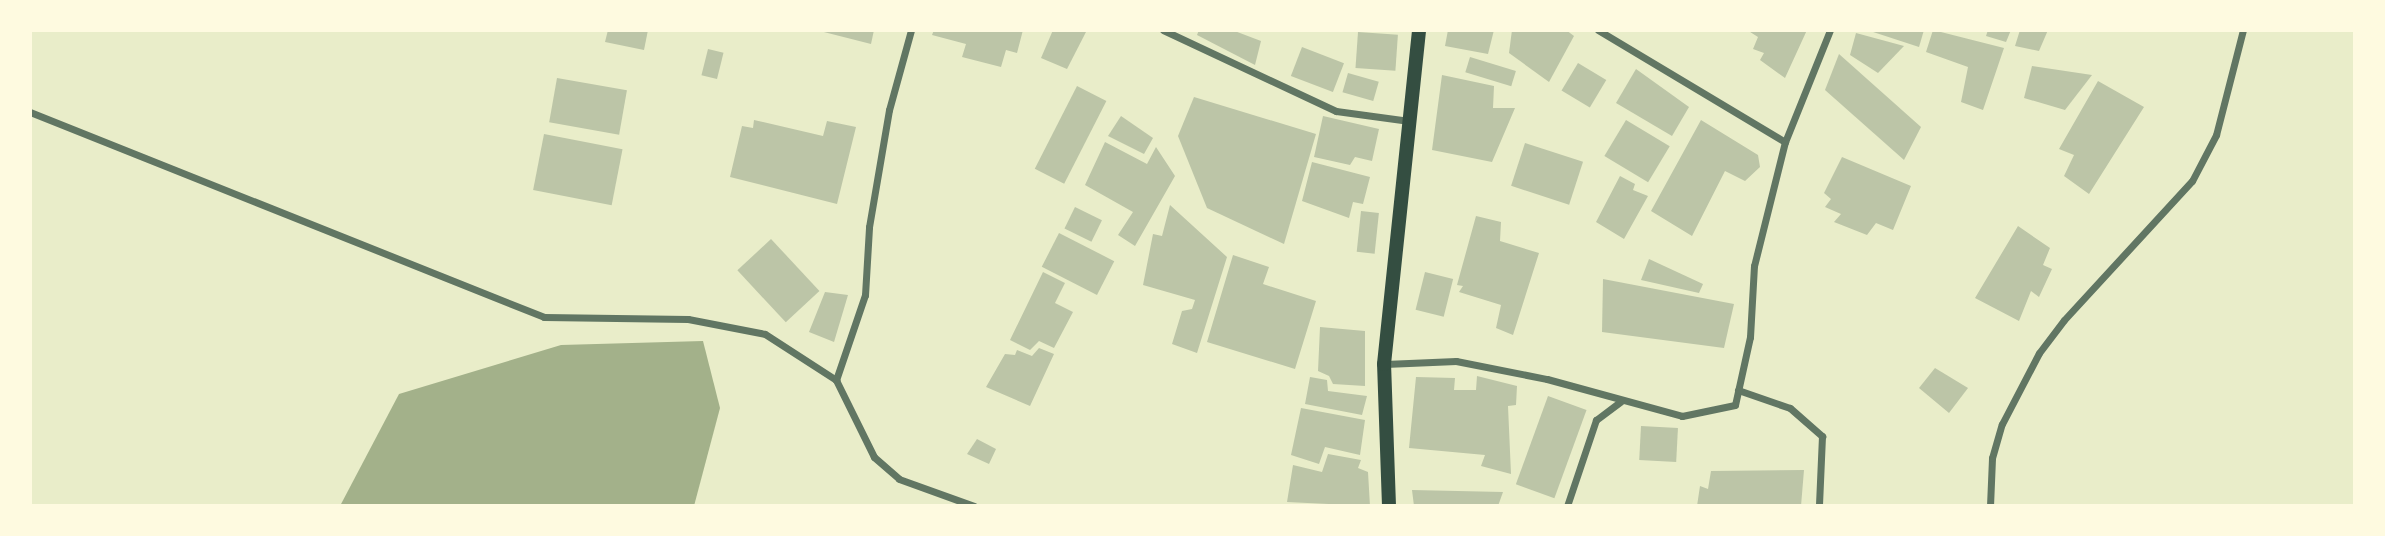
<!DOCTYPE html>
<style>
body{margin:0}
#map{position:relative;width:2385px;height:536px;overflow:hidden;background:#e9edc9;font-family:Quicksand,sans-serif}
div>[style]{position:absolute}
.water>*{inset:0;background:#a3b18a}
.building>*{inset:0;background:#bcc5a7;transform-origin:0 0}
.minor>*{height:7px;margin:-3.5px;padding:0 3.5px;transform-origin:3.5px;border-radius:3.5px;background:#617663}
.secondary>*{height:14px;margin:-7px;padding:0 7px;transform-origin:7px;border-radius:7px;background:#344e41}
span{translate:-50% -50%;white-space:nowrap;text-align:center;line-height:1.15;-webkit-text-stroke:7px #fefae0;paint-order:stroke}
.frame{position:absolute;inset:0;border:32px solid #fefae0;pointer-events:none}
</style>
<div id="map">
<div class="water">
<i style="clip-path:polygon(703px 341px,720px 408px,694px 506px,340px 506px,399px 394px,561px 345px)"></i>
</div>
<div class="building">
<i style="clip-path:polygon(608px 30px,648px 30px,644px 50px,605px 42px)"></i>
<i style="clip-path:polygon(816px 30px,874px 30px,871px 44px)"></i>
<i style="clip-path:polygon(934px 30px,1023px 30px,1017px 53px,1006px 50px,1001px 67px,962px 57px,966px 44px,932px 35px)"></i>
<i style="clip-path:polygon(1053px 30px,1087px 30px,1067px 69px,1041px 58px)"></i>
<i style="clip-path:polygon(1199px 30px,1232px 30px,1261px 41px,1255px 65px,1197px 35px)"></i>
<i style="clip-path:polygon(1448px 30px,1494px 30px,1488px 54px,1445px 46px)"></i>
<i style="clip-path:polygon(1512px 30px,1566px 30px,1574px 36px,1549px 82px,1509px 53px)"></i>
<i style="clip-path:polygon(1747px 30px,1807px 30px,1785px 78px,1760px 60px,1764px 53px,1753px 49px,1758px 37px)"></i>
<i style="clip-path:polygon(1867px 30px,1924px 30px,1919px 47px)"></i>
<i style="clip-path:polygon(1933px 30px,2004px 48px,1983px 110px,1961px 102px,1968px 67px,1926px 52px)"></i>
<i style="clip-path:polygon(1988px 30px,2011px 30px,2006px 42px,1986px 36px)"></i>
<i style="clip-path:polygon(2020px 30px,2048px 30px,2039px 51px,2015px 46px)"></i>
<i style="left:1358px;top:32px;width:40px;height:36px;rotate:4deg"></i>
<i style="clip-path:polygon(1856px 33px,1904px 46px,1878px 73px,1850px 55px)"></i>
<i style="left:1302px;top:47px;width:45px;height:31px;rotate:21deg"></i>
<i style="left:708px;top:49px;width:16px;height:27px;rotate:14deg"></i>
<i style="clip-path:polygon(1839px 54px,1921px 127px,1904px 160px,1825px 90px)"></i>
<i style="left:1470px;top:57px;width:48px;height:16px;rotate:17deg"></i>
<i style="left:1578px;top:63px;width:33px;height:32px;rotate:31deg"></i>
<i style="clip-path:polygon(2032px 66px,2092px 75px,2065px 110px,2024px 98px)"></i>
<i style="clip-path:polygon(1636px 69px,1689px 107px,1672px 136px,1616px 103px)"></i>
<i style="left:1348px;top:73px;width:32px;height:20px;rotate:16deg"></i>
<i style="clip-path:polygon(1442px 75px,1494px 86px,1493px 108px,1515px 108px,1492px 162px,1432px 150px)"></i>
<i style="left:557px;top:78px;width:71px;height:45px;rotate:10deg"></i>
<i style="clip-path:polygon(2098px 81px,2144px 107px,2089px 194px,2064px 176px,2074px 155px,2059px 149px)"></i>
<i style="left:1077px;top:86px;width:33px;height:93px;rotate:27deg"></i>
<i style="clip-path:polygon(1194px 97px,1316px 134px,1284px 244px,1207px 208px,1178px 136px)"></i>
<i style="clip-path:polygon(1121px 116px,1153px 138px,1144px 154px,1108px 136px)"></i>
<i style="clip-path:polygon(1323px 116px,1379px 129px,1372px 161px,1355px 157px,1350px 165px,1314px 157px)"></i>
<i style="clip-path:polygon(754px 120px,823px 136px,827px 121px,856px 127px,837px 204px,730px 177px,742px 126px,753px 128px)"></i>
<i style="left:1626px;top:120px;width:51px;height:42px;rotate:31deg"></i>
<i style="clip-path:polygon(1701px 120px,1758px 155px,1760px 167px,1745px 181px,1725px 171px,1692px 236px,1651px 211px)"></i>
<i style="left:544px;top:134px;width:80px;height:57px;rotate:11deg"></i>
<i style="clip-path:polygon(1105px 142px,1147px 164px,1156px 147px,1175px 176px,1135px 246px,1118px 235px,1133px 212px,1085px 185px)"></i>
<i style="left:1525px;top:143px;width:61px;height:45px;rotate:18deg"></i>
<i style="clip-path:polygon(1842px 157px,1911px 186px,1893px 230px,1876px 223px,1867px 235px,1834px 222px,1841px 214px,1825px 207px,1831px 199px,1824px 193px)"></i>
<i style="clip-path:polygon(1312px 162px,1370px 177px,1363px 204px,1353px 202px,1349px 218px,1302px 201px)"></i>
<i style="clip-path:polygon(1620px 176px,1635px 184px,1633px 190px,1648px 196px,1624px 239px,1596px 222px)"></i>
<i style="clip-path:polygon(1170px 205px,1227px 257px,1197px 353px,1172px 344px,1182px 311px,1192px 309px,1195px 300px,1143px 285px,1153px 234px,1162px 236px)"></i>
<i style="left:1075px;top:207px;width:30px;height:24px;rotate:26deg"></i>
<i style="left:1361px;top:211px;width:18px;height:41px;rotate:6deg"></i>
<i style="clip-path:polygon(1476px 216px,1501px 222px,1500px 241px,1539px 253px,1513px 335px,1496px 328px,1501px 305px,1459px 292px,1463px 286px,1457px 285px)"></i>
<i style="clip-path:polygon(2018px 226px,2050px 248px,2043px 265px,2052px 269px,2039px 297px,2031px 291px,2019px 321px,1975px 298px)"></i>
<i style="left:1059px;top:233px;width:62px;height:38px;rotate:27deg"></i>
<i style="left:771px;top:239px;width:71px;height:46px;rotate:47deg"></i>
<i style="clip-path:polygon(1233px 255px,1269px 267px,1263px 284px,1316px 301px,1295px 369px,1207px 342px)"></i>
<i style="clip-path:polygon(1649px 259px,1703px 284px,1699px 293px,1641px 280px)"></i>
<i style="clip-path:polygon(1043px 272px,1065px 283px,1055px 303px,1073px 312px,1054px 348px,1039px 341px,1030px 350px,1010px 340px)"></i>
<i style="left:1425px;top:272px;width:29px;height:39px;rotate:14deg"></i>
<i style="clip-path:polygon(1603px 279px,1734px 304px,1724px 348px,1602px 332px)"></i>
<i style="clip-path:polygon(825px 292px,848px 295px,834px 342px,809px 332px)"></i>
<i style="clip-path:polygon(1320px 327px,1365px 331px,1365px 386px,1333px 384px,1329px 376px,1318px 371px)"></i>
<i style="clip-path:polygon(1039px 348px,1054px 354px,1030px 406px,986px 387px,1005px 354px,1015px 355px,1017px 350px,1032px 356px)"></i>
<i style="clip-path:polygon(1935px 368px,1968px 388px,1949px 413px,1919px 388px)"></i>
<i style="clip-path:polygon(1477px 376px,1517px 386px,1516px 405px,1508px 406px,1511px 474px,1481px 466px,1485px 455px,1409px 448px,1416px 377px,1455px 378px,1454px 390px,1476px 390px)"></i>
<i style="clip-path:polygon(1310px 377px,1327px 380px,1328px 391px,1367px 396px,1362px 415px,1305px 404px)"></i>
<i style="left:1548px;top:396px;width:41px;height:94px;rotate:20deg"></i>
<i style="clip-path:polygon(1301px 408px,1365px 420px,1360px 455px,1325px 447px,1319px 464px,1291px 455px)"></i>
<i style="left:1641px;top:426px;width:37px;height:34px;rotate:3deg"></i>
<i style="clip-path:polygon(977px 439px,996px 449px,989px 464px,967px 454px)"></i>
<i style="clip-path:polygon(1328px 454px,1361px 460px,1358px 468px,1368px 472px,1370px 506px,1287px 502px,1293px 465px,1322px 472px)"></i>
<i style="clip-path:polygon(1804px 470px,1801px 506px,1697px 506px,1700px 486px,1708px 489px,1711px 471px)"></i>
<i style="clip-path:polygon(1412px 490px,1503px 492px,1498px 506px,1414px 506px)"></i>
</div>
<div class="minor">
<i style="left:1163px;top:30px;width:191px;rotate:25.1deg"></i>
<i style="left:1336px;top:111px;width:74px;rotate:7.8deg"></i>
<i style="left:1598px;top:30px;width:218px;rotate:30.9deg"></i>
<i style="left:30px;top:112px;width:553px;rotate:21.74deg"></i>
<i style="left:544px;top:317px;width:144px;rotate:0.8deg"></i>
<i style="left:688px;top:319px;width:78px;rotate:11deg"></i>
<i style="left:765px;top:334px;width:85px;rotate:32.9deg"></i>
<i style="left:836px;top:380px;width:86px;rotate:63.7deg"></i>
<i style="left:874px;top:457px;width:33px;rotate:41deg"></i>
<i style="left:899px;top:479px;width:80px;rotate:19.8deg"></i>
<i style="left:1385px;top:364px;width:71px;rotate:-2.4deg"></i>
<i style="left:1456px;top:361px;width:93px;rotate:11.2deg"></i>
<i style="left:1547px;top:379px;width:140px;rotate:15.3deg"></i>
<i style="left:1682px;top:416px;width:54px;rotate:-11.7deg"></i>
<i style="left:1735px;top:405px;width:70px;rotate:-77.6deg"></i>
<i style="left:1750px;top:337px;width:71px;rotate:-86.8deg"></i>
<i style="left:1754px;top:266px;width:128px;rotate:-76deg"></i>
<i style="left:1785px;top:142px;width:121px;rotate:-68.1deg"></i>
<i style="left:836px;top:380px;width:90px;rotate:-71.2deg"></i>
<i style="left:865px;top:295px;width:68px;rotate:-86.6deg"></i>
<i style="left:869px;top:227px;width:119px;rotate:-80.3deg"></i>
<i style="left:889px;top:110px;width:83px;rotate:-74.6deg"></i>
<i style="left:1738px;top:390px;width:55px;rotate:19.1deg"></i>
<i style="left:1790px;top:408px;width:43px;rotate:41.2deg"></i>
<i style="left:1822px;top:436px;width:70px;rotate:92.5deg"></i>
<i style="left:1567px;top:506px;width:91px;rotate:-71.4deg"></i>
<i style="left:1596px;top:420px;width:31px;rotate:-37deg"></i>
<i style="left:1990px;top:506px;width:48px;rotate:-87.6deg"></i>
<i style="left:1992px;top:458px;width:35px;rotate:-74deg"></i>
<i style="left:2002px;top:424px;width:80px;rotate:-62.5deg"></i>
<i style="left:2039px;top:353px;width:41px;rotate:-52.9deg"></i>
<i style="left:2064px;top:320px;width:189px;rotate:-47.4deg"></i>
<i style="left:2192px;top:181px;width:52px;rotate:-62.4deg"></i>
<i style="left:2216px;top:135px;width:108px;rotate:-75.6deg"></i>
</div>
<div class="secondary">
<i style="left:1389px;top:506px;width:142px;rotate:-92deg"></i>
<i style="left:1384px;top:364px;width:336px;rotate:-84deg"></i>
</div>
<div class="frame"></div>
</div>
